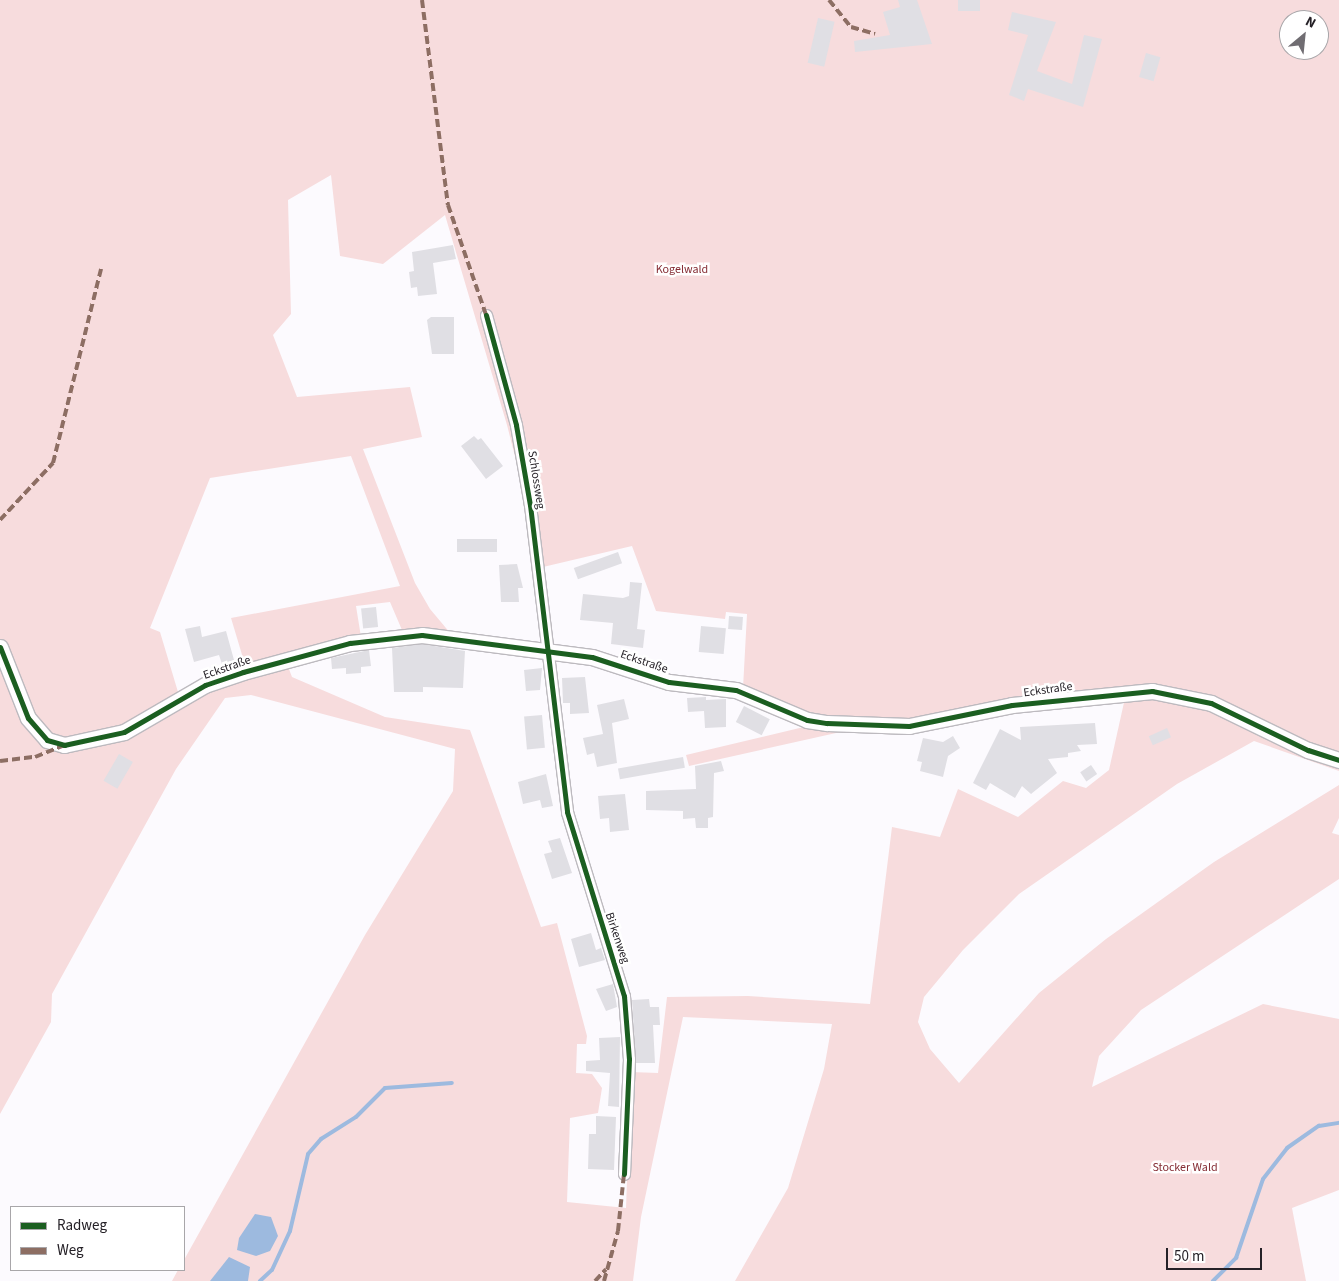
<!DOCTYPE html>
<meta charset="utf-8">
<style>
body{margin:0}
#map{position:relative;width:1339px;height:1281px;overflow:hidden;background:#fcfafe;font-family:"Source Sans 3",sans-serif}
div>[style]{position:absolute}
.green>*{inset:0;background:#f7dcdd}
.water>*{inset:0;background:#9dbadf}
.stream>*{height:4px;margin:-2px;padding:0 2px;transform-origin:2px;border-radius:2px;background:#9dbadf}
.building>*{inset:0;background:#e0dfe4;transform-origin:0 0}
.roads{filter:drop-shadow(1px 0 #bdbabf) drop-shadow(-1px 0 #bdbabf) drop-shadow(0 1px #bdbabf) drop-shadow(0 -1px #bdbabf)}
.street>*{height:11px;margin:-5.5px;padding:0 5.5px;transform-origin:5.5px;border-radius:5.5px;background:#fffeff}
.secondary>*{height:15px;margin:-7.5px;padding:0 7.5px;transform-origin:7.5px;border-radius:7.5px;background:#fffeff}
.quiet>*{height:4px;margin-top:-2px;transform-origin:0;background:repeating-linear-gradient(90deg,#8d6e63 0 8px,transparent 0 12px)}
.cycleway>*{height:5px;margin:-2.5px;padding:0 2.5px;transform-origin:2.5px;border-radius:2.5px;background:#1b5e20}
span{translate:-50% -50%;white-space:nowrap;text-align:center;line-height:1.15;-webkit-text-stroke:5px #fff;paint-order:stroke}
.park-label{font-size:12px;color:#852d34}
.street-label{font-size:12px;color:#252127}
.legend{position:absolute;left:10px;top:1206px;width:175px;height:65px;box-sizing:border-box;background:#fff;border:1px solid #a8a6a9;margin:0;padding:6px 9px;list-style:none;font-size:15px;color:#252127}
.legend li{display:flex;align-items:center;gap:10px;height:25px}
.legend b{width:25px;border:1px solid #a8a6a9}
.north{position:absolute;left:1279px;top:10px;width:50px;height:50px;box-sizing:border-box;background:#fff;border:1px solid #a8a6a9;border-radius:50%;rotate:28deg;font-size:14px;font-weight:700;line-height:20px;text-align:center;color:#252127}
.north::after{content:'';display:block;margin:auto;width:18px;height:22px;background:#706d72;clip-path:polygon(50% 0,100% 100%,50% 72%,0 100%)}
.scale{position:absolute;left:1166px;top:1248px;width:96px;height:22px;box-sizing:border-box;border:2px solid #252127;border-top:0;padding-left:6px;font-size:15px;line-height:18px;white-space:nowrap;color:#252127;-webkit-text-stroke:4px #fff;paint-order:stroke}
</style>
<div id="map">
<div class="green">
<i style="clip-path:polygon(evenodd,0 0,1339px 0,1339px 756px,1259px 720px,1113px 688px,1010px 700px,915px 722px,809px 716px,743px 688px,747px 614px,726px 612px,725px 619px,656px 611px,632px 546px,543px 567px,507px 425px,445px 215px,383px 264px,340px 256px,331px 175px,288px 200px,291px 314px,273px 335px,297px 397px,410px 387px,422px 437px,363px 449px,415px 583px,430px 609px,451px 634px,414px 628px,402px 630px,390px 602px,356px 606px,361px 637px,246px 668px,231px 618px,400px 586px,351px 456px,210px 478px,150px 628px,160px 632px,178px 692px,110px 743px,192px 696px,287px 664px,292px 677px,385px 717px,470px 730px,541px 927px,557px 923px,587px 1036px,586px 1044px,577px 1044px,576px 1073px,592px 1074px,602px 1088px,598px 1113px,570px 1118px,567px 1202px,626px 1208px,631px 1072px,658px 1073px,667px 997px,748px 996px,870px 1004px,892px 827px,940px 837px,958px 789px,1018px 817px,1063px 781px,1086px 788px,1109px 770px,1125px 698px,1159px 699px,1210px 710px,1339px 767px,1339px 771px,1254px 741px,1177px 784px,1019px 894px,963px 950px,924px 997px,918px 1022px,930px 1049px,959px 1083px,1039px 993px,1106px 939px,1214px 862px,1339px 785px,1339px 818px,1332px 833px,1339px 835px,1339px 879px,1141px 1010px,1099px 1056px,1092px 1087px,1263px 1004px,1339px 1019px,1339px 1190px,1292px 1208px,1306px 1281px,735px 1281px,788px 1188px,824px 1069px,832px 1024px,683px 1017px,641px 1217px,633px 1281px,172px 1281px,178px 1270px,184px 1270px,184px 1260px,365px 935px,453px 791px,455px 749px,251px 695px,225px 698px,176px 769px,52px 994px,51px 1022px,0 1114px,0 0,1289px 20px,1319px 20px,1319px 50px,1289px 50px,1289px 20px)"></i>
<i style="clip-path:polygon(808px 726px,845px 731px,689px 766px,686px 755px)"></i>
</div>
<div class="water">
<i style="clip-path:polygon(255px 1214px,271px 1217px,278px 1236px,270px 1251px,256px 1256px,237px 1250px,239px 1238px)"></i>
<i style="clip-path:polygon(229px 1257px,250px 1267px,248px 1281px,210px 1281px)"></i>
</div>
<div class="stream">
<i style="left:260px;top:1281px;width:16px;rotate:-43deg"></i>
<i style="left:272px;top:1270px;width:43px;rotate:-65.2deg"></i>
<i style="left:290px;top:1231px;width:79px;rotate:-76.8deg"></i>
<i style="left:308px;top:1154px;width:20px;rotate:-49deg"></i>
<i style="left:321px;top:1139px;width:41px;rotate:-32.2deg"></i>
<i style="left:356px;top:1117px;width:41px;rotate:-45deg"></i>
<i style="left:385px;top:1088px;width:67px;rotate:-4.3deg"></i>
<i style="left:1213px;top:1281px;width:33px;rotate:-45deg"></i>
<i style="left:1236px;top:1258px;width:83px;rotate:-71.1deg"></i>
<i style="left:1263px;top:1179px;width:39px;rotate:-52deg"></i>
<i style="left:1287px;top:1148px;width:39px;rotate:-35deg"></i>
<i style="left:1319px;top:1126px;width:20px;rotate:-9deg"></i>
</div>
<div class="building">
<i style="clip-path:polygon(898px 0,917px 0,932px 44px,855px 52px,854px 41px,890px 35px,883px 12px,900px 7px)"></i>
<i style="left:958px;top:0;width:22px;height:11px"></i>
<i style="clip-path:polygon(1012px 12px,1056px 22px,1037px 71px,1072px 84px,1084px 35px,1102px 39px,1083px 107px,1028px 89px,1024px 101px,1009px 95px,1028px 35px,1008px 30px)"></i>
<i style="left:818px;top:18px;width:17px;height:46px;rotate:13deg"></i>
<i style="left:1146px;top:53px;width:15px;height:25px;rotate:16deg"></i>
<i style="clip-path:polygon(453px 245px,456px 259px,433px 263px,437px 294px,418px 296px,417px 287px,411px 288px,409px 272px,414px 271px,412px 252px)"></i>
<i style="clip-path:polygon(431px 317px,454px 317px,454px 354px,432px 354px,427px 320px)"></i>
<i style="clip-path:polygon(474px 436px,478px 440px,481px 438px,503px 466px,486px 479px,461px 446px)"></i>
<i style="left:457px;top:539px;width:40px;height:13px"></i>
<i style="left:618px;top:552px;width:12px;height:47px;rotate:70deg"></i>
<i style="clip-path:polygon(517px 564px,523px 588px,518px 588px,519px 602px,501px 602px,499px 565px)"></i>
<i style="clip-path:polygon(630px 582px,642px 583px,637px 629px,645px 630px,643px 648px,611px 644px,613px 623px,580px 620px,583px 594px,623px 598px,629px 596px)"></i>
<i style="left:376px;top:607px;width:20px;height:15px;rotate:84deg"></i>
<i style="left:729px;top:616px;width:14px;height:13px;rotate:4deg"></i>
<i style="clip-path:polygon(200px 626px,202px 637px,226px 631px,234px 660px,222px 664px,219px 655px,194px 662px,185px 629px)"></i>
<i style="left:701px;top:626px;width:25px;height:26px;rotate:5deg"></i>
<i style="clip-path:polygon(422px 644px,465px 651px,463px 688px,423px 687px,423px 692px,394px 692px,392px 648px)"></i>
<i style="clip-path:polygon(369px 650px,371px 666px,361px 667px,361px 673px,346px 674px,346px 668px,332px 669px,331px 658px)"></i>
<i style="clip-path:polygon(542px 668px,540px 690px,526px 691px,524px 670px)"></i>
<i style="clip-path:polygon(585px 677px,589px 713px,570px 714px,570px 703px,563px 703px,562px 678px)"></i>
<i style="clip-path:polygon(706px 697px,706px 700px,726px 699px,726px 727px,705px 728px,704px 711px,688px 712px,687px 698px)"></i>
<i style="clip-path:polygon(624px 699px,629px 719px,612px 723px,617px 763px,597px 767px,594px 753px,587px 755px,583px 738px,603px 734px,597px 705px)"></i>
<i style="left:744px;top:706px;width:29px;height:18px;rotate:27deg"></i>
<i style="left:542px;top:715px;width:33px;height:18px;rotate:85deg"></i>
<i style="clip-path:polygon(1095px 723px,1097px 744px,1077px 745px,1081px 751px,1068px 753px,1068px 757px,1048px 759px,1057px 773px,1031px 794px,1022px 786px,1015px 798px,990px 783px,986px 790px,973px 783px,1000px 729px,1021px 740px,1020px 727px)"></i>
<i style="left:1167px;top:728px;width:10px;height:20px;rotate:66deg"></i>
<i style="clip-path:polygon(953px 736px,960px 748px,948px 756px,943px 777px,920px 771px,922px 762px,917px 761px,923px 738px,943px 742px)"></i>
<i style="left:119px;top:754px;width:16px;height:31px;rotate:30deg"></i>
<i style="left:683px;top:757px;width:11px;height:66px;rotate:80deg"></i>
<i style="clip-path:polygon(721px 761px,724px 771px,714px 773px,713px 817px,708px 818px,708px 828px,696px 828px,695px 818px,683px 819px,683px 811px,646px 810px,646px 791px,696px 789px,695px 766px)"></i>
<i style="left:1091px;top:765px;width:11px;height:13px;rotate:56deg"></i>
<i style="clip-path:polygon(546px 774px,553px 806px,542px 808px,540px 800px,523px 804px,518px 782px)"></i>
<i style="clip-path:polygon(625px 794px,629px 830px,610px 832px,609px 818px,600px 819px,598px 796px)"></i>
<i style="clip-path:polygon(560px 838px,572px 873px,552px 879px,544px 854px,552px 852px,548px 841px)"></i>
<i style="clip-path:polygon(591px 933px,596px 950px,601px 948px,605px 960px,579px 967px,571px 939px)"></i>
<i style="clip-path:polygon(613px 984px,617px 1007px,606px 1011px,596px 989px)"></i>
<i style="clip-path:polygon(649px 999px,650px 1007px,659px 1007px,660px 1025px,653px 1025px,655px 1063px,636px 1063px,632px 1000px)"></i>
<i style="clip-path:polygon(620px 1037px,619px 1107px,608px 1106px,610px 1073px,586px 1071px,586px 1061px,600px 1060px,599px 1038px)"></i>
<i style="clip-path:polygon(596px 1116px,616px 1117px,614px 1170px,588px 1169px,589px 1134px,596px 1134px)"></i>
</div>
<div class="roads">
<div class="street">
<i style="left:486px;top:315px;width:114px;rotate:74.7deg"></i>
<i style="left:516px;top:425px;width:81px;rotate:80.1deg"></i>
<i style="left:530px;top:505px;width:309px;rotate:83.1deg"></i>
<i style="left:567px;top:812px;width:193px;rotate:72.8deg"></i>
<i style="left:624px;top:996px;width:63px;rotate:85.5deg"></i>
<i style="left:629px;top:1059px;width:115px;rotate:92.5deg"></i>
</div>
<div class="secondary">
<i style="left:0;top:647px;width:76px;rotate:68.5deg"></i>
<i style="left:28px;top:718px;width:29px;rotate:49deg"></i>
<i style="left:47px;top:740px;width:18px;rotate:16deg"></i>
<i style="left:64px;top:745px;width:61px;rotate:-12.2deg"></i>
<i style="left:124px;top:732px;width:94px;rotate:-30.1deg"></i>
<i style="left:205px;top:685px;width:40px;rotate:-18.9deg"></i>
<i style="left:243px;top:672px;width:111px;rotate:-15.2deg"></i>
<i style="left:350px;top:643px;width:72px;rotate:-6.3deg"></i>
<i style="left:422px;top:635px;width:171px;rotate:7.4deg"></i>
<i style="left:592px;top:657px;width:81px;rotate:18deg"></i>
<i style="left:669px;top:682px;width:67px;rotate:6.8deg"></i>
<i style="left:736px;top:690px;width:77px;rotate:22.9deg"></i>
<i style="left:807px;top:720px;width:20px;rotate:9deg"></i>
<i style="left:827px;top:723px;width:82px;rotate:2.1deg"></i>
<i style="left:909px;top:726px;width:105px;rotate:-11.5deg"></i>
<i style="left:1012px;top:705px;width:141px;rotate:-5.7deg"></i>
<i style="left:1152px;top:691px;width:60px;rotate:11.5deg"></i>
<i style="left:1211px;top:703px;width:108px;rotate:25.9deg"></i>
<i style="left:1308px;top:750px;width:33px;rotate:18deg"></i>
</div>
</div>
<div class="quiet">
<i style="left:422px;top:0;width:207px;rotate:82.8deg"></i>
<i style="left:448px;top:205px;width:116px;rotate:70.9deg"></i>
<i style="left:829px;top:0;width:35px;rotate:51deg"></i>
<i style="left:851px;top:27px;width:25px;rotate:16deg"></i>
<i style="left:0;top:520px;width:78px;rotate:-47.1deg"></i>
<i style="left:53px;top:463px;width:200px;rotate:-76.1deg"></i>
<i style="left:0;top:761px;width:35px;rotate:-7deg"></i>
<i style="left:35px;top:757px;width:31px;rotate:-22deg"></i>
<i style="left:595px;top:1281px;width:16px;rotate:-47deg"></i>
<i style="left:604px;top:1281px;width:52px;rotate:-74.4deg"></i>
<i style="left:618px;top:1231px;width:57px;rotate:-84deg"></i>
</div>
<div class="cycleway">
<i style="left:486px;top:315px;width:114px;rotate:74.7deg"></i>
<i style="left:516px;top:425px;width:81px;rotate:80.1deg"></i>
<i style="left:530px;top:505px;width:309px;rotate:83.1deg"></i>
<i style="left:567px;top:812px;width:193px;rotate:72.8deg"></i>
<i style="left:624px;top:996px;width:63px;rotate:85.5deg"></i>
<i style="left:629px;top:1059px;width:115px;rotate:92.5deg"></i>
<i style="left:0;top:647px;width:76px;rotate:68.5deg"></i>
<i style="left:28px;top:718px;width:29px;rotate:49deg"></i>
<i style="left:47px;top:740px;width:18px;rotate:16deg"></i>
<i style="left:64px;top:745px;width:61px;rotate:-12.2deg"></i>
<i style="left:124px;top:732px;width:94px;rotate:-30.1deg"></i>
<i style="left:205px;top:685px;width:40px;rotate:-18.9deg"></i>
<i style="left:243px;top:672px;width:111px;rotate:-15.2deg"></i>
<i style="left:350px;top:643px;width:72px;rotate:-6.3deg"></i>
<i style="left:422px;top:635px;width:171px;rotate:7.4deg"></i>
<i style="left:592px;top:657px;width:81px;rotate:18deg"></i>
<i style="left:669px;top:682px;width:67px;rotate:6.8deg"></i>
<i style="left:736px;top:690px;width:77px;rotate:22.9deg"></i>
<i style="left:807px;top:720px;width:20px;rotate:9deg"></i>
<i style="left:827px;top:723px;width:82px;rotate:2.1deg"></i>
<i style="left:909px;top:726px;width:105px;rotate:-11.5deg"></i>
<i style="left:1012px;top:705px;width:141px;rotate:-5.7deg"></i>
<i style="left:1152px;top:691px;width:60px;rotate:11.5deg"></i>
<i style="left:1211px;top:703px;width:108px;rotate:25.9deg"></i>
<i style="left:1308px;top:750px;width:33px;rotate:18deg"></i>
</div>
<div class="park-label">
<span style="left:682px;top:270px">Kogelwald</span>
<span style="left:1185px;top:1168px">Stocker Wald</span>
</div>
<div class="street-label">
<span style="left:536px;top:480px;rotate:81deg">Schlossweg</span>
<span style="left:644px;top:662px;rotate:19deg">Eckstraße</span>
<span style="left:227px;top:668px;rotate:-19deg">Eckstraße</span>
<span style="left:1048px;top:690px;rotate:-8deg">Eckstraße</span>
<span style="left:617px;top:938px;rotate:71deg">Birkenweg</span>
</div>
<ul class="legend">
<li><b style="height:6px;background:#1b5e20"></b>Radweg</li>
<li><b style="height:6px;background:#8d6e63"></b>Weg</li>
</ul>
<div class="north">N</div>
<div class="scale">50 m</div>
</div>
